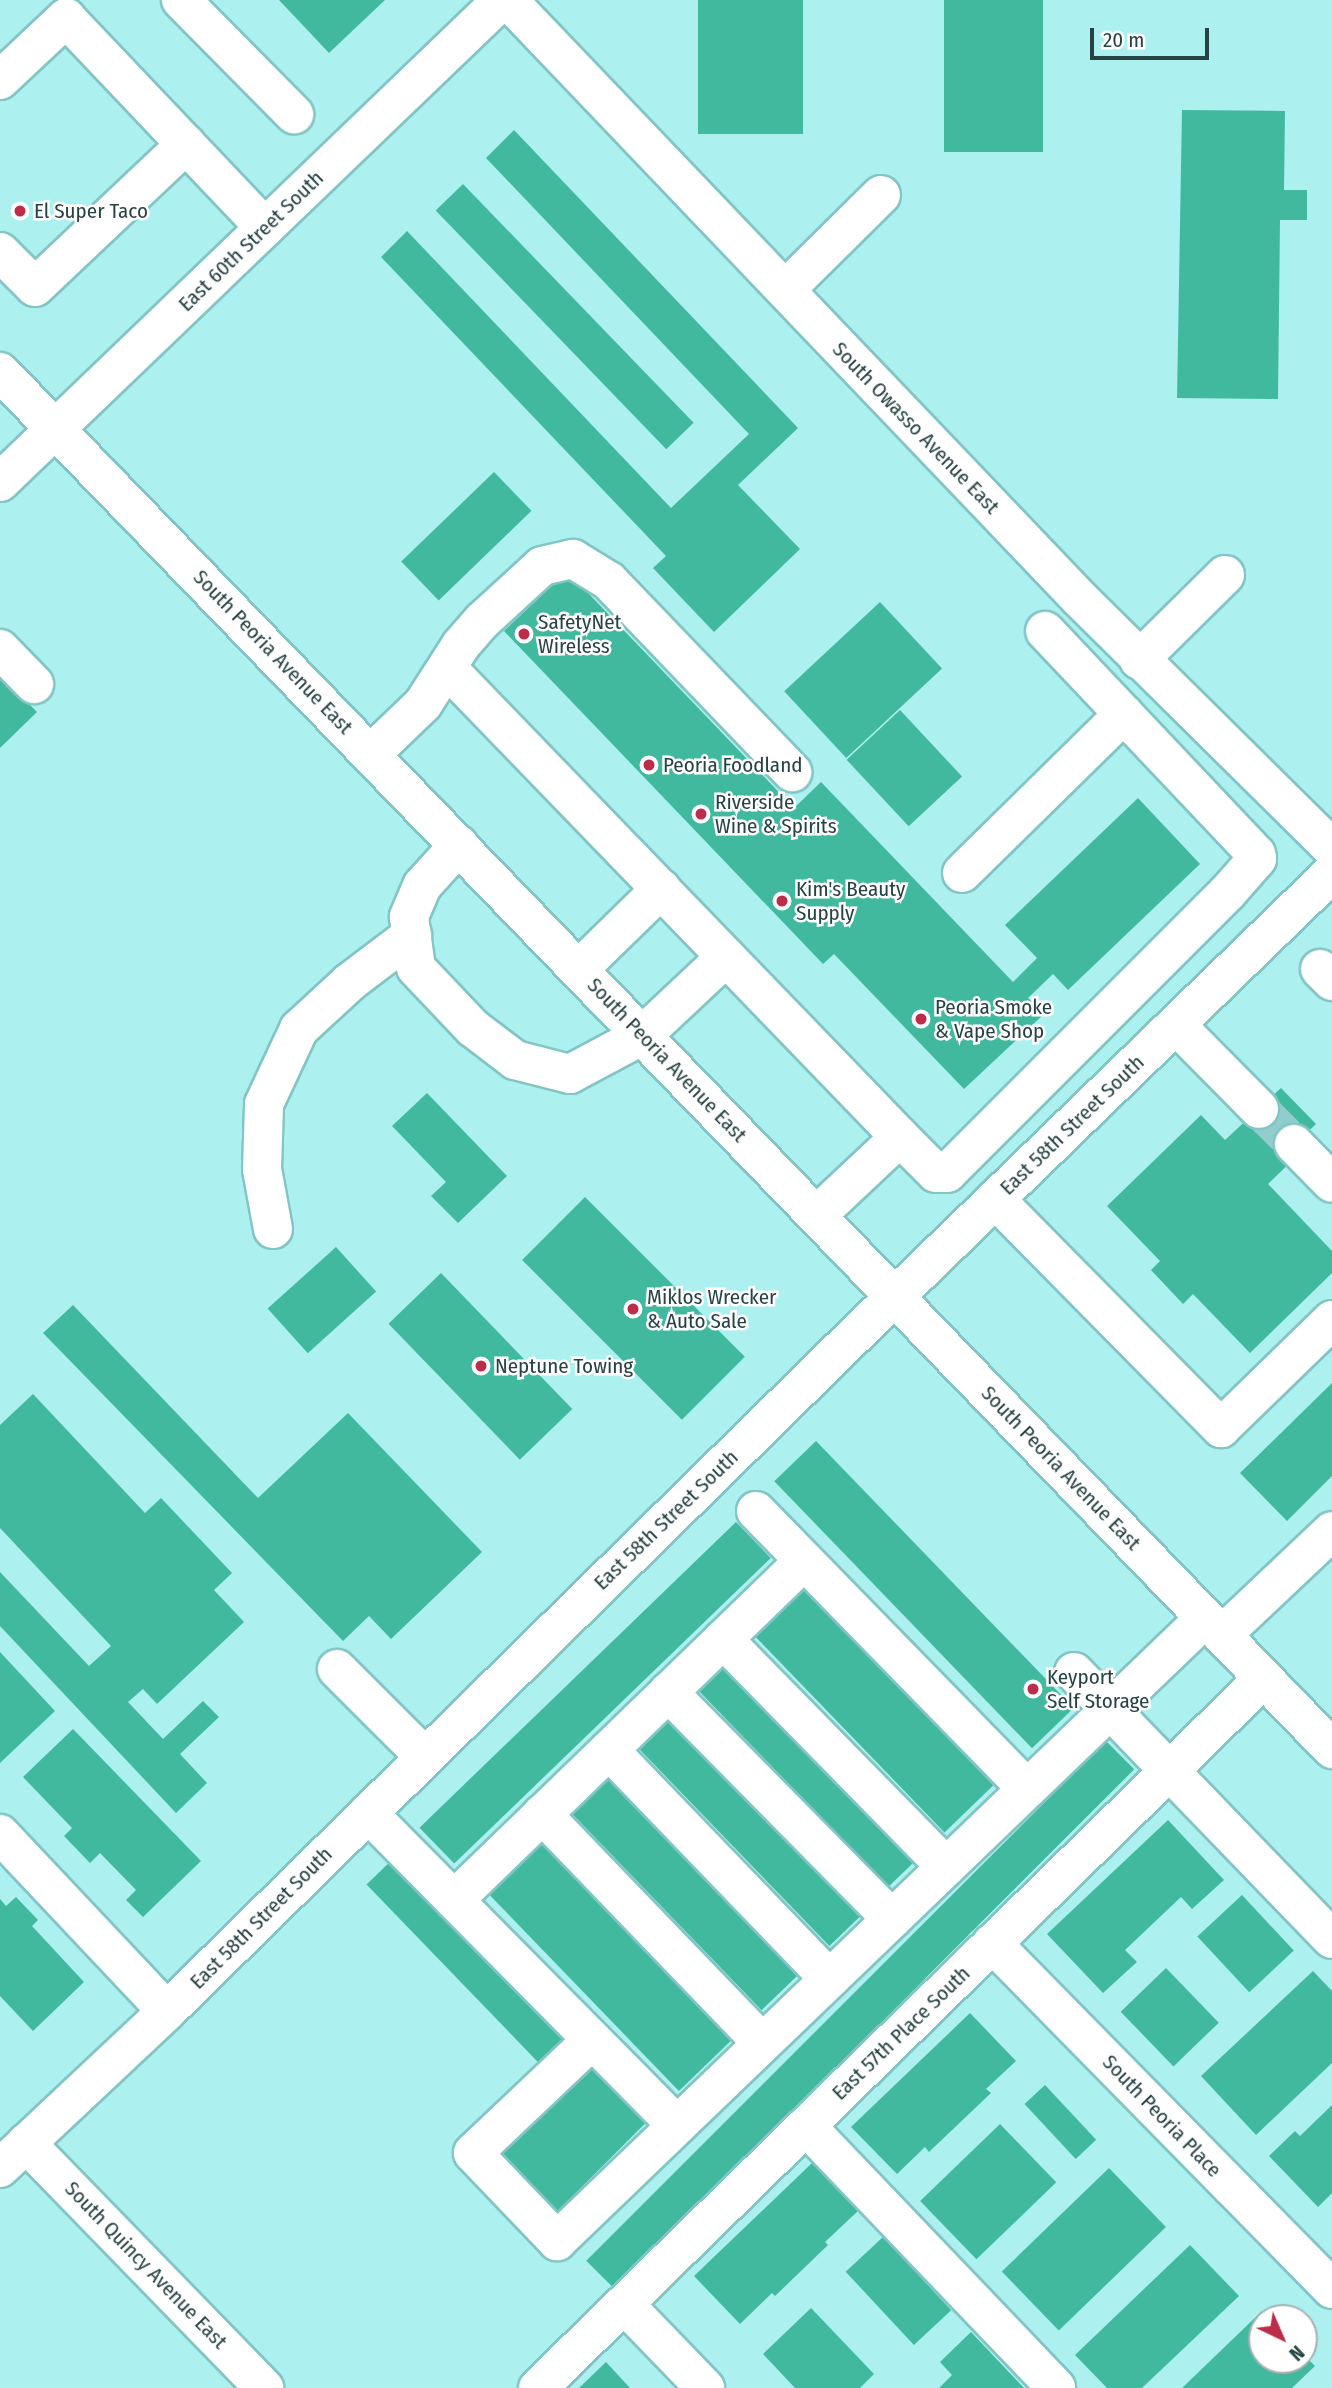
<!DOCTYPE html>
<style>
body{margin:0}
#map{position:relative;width:1332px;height:2388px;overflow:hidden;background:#adf0f0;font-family:"Fira Sans Condensed",sans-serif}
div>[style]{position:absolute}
.building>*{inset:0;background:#41b99f;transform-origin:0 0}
.minor-tunnel>*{height:38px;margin-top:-19px;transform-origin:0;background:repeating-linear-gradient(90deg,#92cdcd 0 38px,transparent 0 57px)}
.roads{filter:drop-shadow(2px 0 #82c5c4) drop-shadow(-2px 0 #82c5c4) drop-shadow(0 2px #82c5c4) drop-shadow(0 -2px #82c5c4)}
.minor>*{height:38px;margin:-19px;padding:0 19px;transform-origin:19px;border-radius:19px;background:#fff}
.major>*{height:38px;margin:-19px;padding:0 19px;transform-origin:19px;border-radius:19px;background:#fff}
.dots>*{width:19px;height:19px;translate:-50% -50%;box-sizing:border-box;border:4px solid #fff;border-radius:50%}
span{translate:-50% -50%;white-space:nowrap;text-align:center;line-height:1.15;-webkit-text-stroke:5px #fff;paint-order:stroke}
.poi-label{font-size:21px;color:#264242}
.left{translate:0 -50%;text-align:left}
.street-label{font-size:21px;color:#264242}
.north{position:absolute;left:1248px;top:2304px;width:70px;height:70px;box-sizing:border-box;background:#fff;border:2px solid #a8b3b3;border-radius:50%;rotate:136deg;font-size:19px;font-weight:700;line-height:28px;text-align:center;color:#264242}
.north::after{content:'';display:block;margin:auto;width:24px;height:32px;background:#bd2c48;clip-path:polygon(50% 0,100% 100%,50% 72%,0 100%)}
.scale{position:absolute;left:1090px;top:28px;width:119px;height:32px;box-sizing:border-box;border:4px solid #264242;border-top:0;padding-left:9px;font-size:21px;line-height:24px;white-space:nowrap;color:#264242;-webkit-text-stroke:5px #fff;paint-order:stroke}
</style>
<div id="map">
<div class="building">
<i style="clip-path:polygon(279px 0,385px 0,329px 53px)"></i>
<i style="left:698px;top:0;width:105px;height:134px"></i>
<i style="left:944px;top:0;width:99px;height:152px"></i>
<i style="clip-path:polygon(1182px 110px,1285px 111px,1284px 190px,1307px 190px,1307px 220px,1280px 220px,1278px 399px,1177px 398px)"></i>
<i style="clip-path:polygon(514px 130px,798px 428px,738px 485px,800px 549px,714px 632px,653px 568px,666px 556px,381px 257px,407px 231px,671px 508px,749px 434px,486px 158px)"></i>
<i style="left:463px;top:184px;width:332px;height:38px;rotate:46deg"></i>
<i style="left:494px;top:472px;width:54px;height:129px;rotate:46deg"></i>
<i style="clip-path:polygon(567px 571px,794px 808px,821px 782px,1013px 982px,1037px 958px,1005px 925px,1138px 798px,1200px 864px,1068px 990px,1053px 974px,1028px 998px,1044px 1014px,964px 1089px,834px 954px,823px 964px,504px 631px)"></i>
<i style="left:880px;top:602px;width:91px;height:131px;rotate:47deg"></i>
<i style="clip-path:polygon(0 675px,37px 712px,0 748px)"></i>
<i style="left:900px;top:710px;width:91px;height:73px;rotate:47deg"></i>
<i style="clip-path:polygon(1281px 1088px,1316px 1124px,1290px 1149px,1297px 1156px,1268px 1184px,1332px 1251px,1332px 1273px,1250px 1353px,1193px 1294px,1183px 1304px,1151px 1270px,1160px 1261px,1107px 1206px,1201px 1115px,1225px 1140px)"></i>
<i style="clip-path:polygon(427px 1093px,507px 1176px,458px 1223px,431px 1196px,446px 1182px,392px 1126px)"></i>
<i style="left:585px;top:1197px;width:226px;height:89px;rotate:45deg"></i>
<i style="left:336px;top:1247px;width:60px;height:92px;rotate:48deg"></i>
<i style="left:441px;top:1273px;width:189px;height:73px;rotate:46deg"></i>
<i style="clip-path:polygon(73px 1305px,258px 1498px,348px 1413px,482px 1552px,391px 1639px,369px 1616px,343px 1641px,43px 1333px)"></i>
<i style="clip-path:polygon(1332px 1383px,1332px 1476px,1287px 1521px,1240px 1473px)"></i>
<i style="clip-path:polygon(33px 1394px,145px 1513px,161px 1498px,232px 1573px,214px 1590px,244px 1622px,157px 1704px,143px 1689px,128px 1702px,163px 1739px,203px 1701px,219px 1717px,180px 1754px,207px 1783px,176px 1813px,0 1626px,0 1572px,89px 1666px,111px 1646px,0 1528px,0 1425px)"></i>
<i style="left:816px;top:1441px;width:371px;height:58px;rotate:46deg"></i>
<i style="left:736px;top:1522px;width:50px;height:440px;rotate:46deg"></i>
<i style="left:801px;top:1586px;width:277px;height:68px;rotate:46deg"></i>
<i style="clip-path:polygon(0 1652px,55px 1711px,0 1763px)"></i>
<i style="left:726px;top:1660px;width:276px;height:41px;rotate:46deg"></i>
<i style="left:673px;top:1712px;width:277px;height:50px;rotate:46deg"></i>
<i style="clip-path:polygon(73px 1729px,201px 1861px,143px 1917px,126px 1900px,136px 1890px,100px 1853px,90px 1863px,64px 1836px,72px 1828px,23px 1777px)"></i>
<i style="left:1106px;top:1741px;width:40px;height:735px;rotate:45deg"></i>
<i style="left:611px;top:1772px;width:276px;height:57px;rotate:46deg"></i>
<i style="clip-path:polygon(1168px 1820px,1224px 1880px,1192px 1909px,1181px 1897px,1125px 1950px,1137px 1962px,1103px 1993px,1047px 1934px)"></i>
<i style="left:544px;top:1839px;width:275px;height:78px;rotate:46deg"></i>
<i style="left:396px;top:1856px;width:248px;height:41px;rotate:46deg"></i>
<i style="left:1242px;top:1895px;width:76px;height:61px;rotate:47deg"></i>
<i style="clip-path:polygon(16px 1897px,38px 1920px,32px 1926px,84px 1982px,33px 2031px,0 1996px,0 1899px,6px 1906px)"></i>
<i style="left:1166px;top:1968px;width:76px;height:63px;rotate:46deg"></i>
<i style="clip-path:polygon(1313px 1971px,1332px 1991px,1332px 2063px,1256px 2135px,1201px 2076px)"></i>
<i style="clip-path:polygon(970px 2013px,1016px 2061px,986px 2089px,991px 2093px,929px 2152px,925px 2147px,897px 2174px,851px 2127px)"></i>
<i style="left:589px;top:2058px;width:86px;height:131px;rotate:45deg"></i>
<i style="left:1045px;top:2085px;width:75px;height:28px;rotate:47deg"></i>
<i style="clip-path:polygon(1332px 2105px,1332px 2193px,1318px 2207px,1269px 2156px,1295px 2131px,1300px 2136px)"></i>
<i style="left:1000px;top:2124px;width:81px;height:111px;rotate:46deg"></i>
<i style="clip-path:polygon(812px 2163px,858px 2211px,825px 2242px,828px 2245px,775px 2296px,772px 2293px,740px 2324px,694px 2276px)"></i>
<i style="left:1109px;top:2168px;width:82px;height:149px;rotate:46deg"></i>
<i style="left:883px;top:2237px;width:100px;height:51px;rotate:47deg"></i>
<i style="clip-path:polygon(1190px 2245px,1239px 2296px,1142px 2388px,1107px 2388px,1075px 2355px)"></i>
<i style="clip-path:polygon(811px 2308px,874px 2374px,860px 2388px,795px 2388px,763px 2354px)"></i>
<i style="clip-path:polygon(1262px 2311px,1269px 2318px,1262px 2318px,1262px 2360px,1304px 2360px,1304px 2355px,1315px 2366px,1292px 2388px,1182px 2388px)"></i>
<i style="clip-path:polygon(971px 2332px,1024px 2388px,939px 2388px,952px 2375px,940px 2362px)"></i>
<i style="clip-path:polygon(606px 2362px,630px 2388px,579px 2388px)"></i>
</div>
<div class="minor-tunnel">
<i style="left:1259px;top:1109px;width:49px;rotate:45deg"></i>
</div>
<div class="roads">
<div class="minor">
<i style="left:181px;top:0;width:161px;rotate:45.3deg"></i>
<i style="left:508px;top:0;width:828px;rotate:46.32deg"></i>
<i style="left:1080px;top:599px;width:354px;rotate:44.7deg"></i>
<i style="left:0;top:80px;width:91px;rotate:-43.2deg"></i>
<i style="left:66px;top:18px;width:289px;rotate:46.5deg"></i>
<i style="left:0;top:252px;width:49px;rotate:45deg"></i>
<i style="left:35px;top:287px;width:208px;rotate:-43.4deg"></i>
<i style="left:785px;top:290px;width:135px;rotate:-44.7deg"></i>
<i style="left:0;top:482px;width:696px;rotate:-43.84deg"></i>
<i style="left:0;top:649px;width:49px;rotate:45.8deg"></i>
<i style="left:1139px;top:660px;width:121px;rotate:-44.7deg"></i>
<i style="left:447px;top:668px;width:652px;rotate:45.99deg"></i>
<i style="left:900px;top:1137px;width:114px;rotate:136.8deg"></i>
<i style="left:371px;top:754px;width:72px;rotate:-43.9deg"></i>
<i style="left:423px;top:704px;width:70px;rotate:-57.2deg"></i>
<i style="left:461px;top:645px;width:32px;rotate:-49deg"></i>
<i style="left:482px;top:621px;width:81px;rotate:-42.5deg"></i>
<i style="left:542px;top:566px;width:32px;rotate:-13deg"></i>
<i style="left:573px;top:559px;width:42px;rotate:31.4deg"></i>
<i style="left:609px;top:581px;width:265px;rotate:46.2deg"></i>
<i style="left:459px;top:845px;width:55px;rotate:132.1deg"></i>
<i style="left:422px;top:886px;width:34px;rotate:113deg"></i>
<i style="left:409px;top:917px;width:51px;rotate:82.2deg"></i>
<i style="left:416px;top:968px;width:83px;rotate:46.5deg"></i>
<i style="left:473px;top:1028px;width:53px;rotate:37.3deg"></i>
<i style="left:515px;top:1060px;width:57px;rotate:14.3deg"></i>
<i style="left:570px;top:1074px;width:83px;rotate:-28.1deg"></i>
<i style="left:643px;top:1035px;width:114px;rotate:-43.2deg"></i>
<i style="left:962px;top:873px;width:227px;rotate:-44.5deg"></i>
<i style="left:579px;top:969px;width:115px;rotate:-44.3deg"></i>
<i style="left:1320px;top:969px;width:17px;rotate:45deg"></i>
<i style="left:1176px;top:1025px;width:118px;rotate:45.3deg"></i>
<i style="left:900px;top:1137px;width:51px;rotate:45deg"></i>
<i style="left:936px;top:1173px;width:11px"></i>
<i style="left:947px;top:1173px;width:397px;rotate:-45deg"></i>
<i style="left:1228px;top:892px;width:44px;rotate:-48.7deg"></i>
<i style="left:1257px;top:859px;width:5px;rotate:-101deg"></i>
<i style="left:1256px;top:854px;width:307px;rotate:-133.4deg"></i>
<i style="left:1294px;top:1144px;width:54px;rotate:45.7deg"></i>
<i style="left:995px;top:1199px;width:322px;rotate:45.4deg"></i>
<i style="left:1221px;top:1428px;width:155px;rotate:-44.2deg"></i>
<i style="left:273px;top:1229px;width:61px;rotate:-100.4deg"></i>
<i style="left:262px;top:1169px;width:65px;rotate:-88.2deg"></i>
<i style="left:264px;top:1104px;width:83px;rotate:-65deg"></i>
<i style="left:299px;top:1029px;width:69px;rotate:-42.7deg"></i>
<i style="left:350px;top:982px;width:78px;rotate:-37.2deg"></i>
<i style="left:756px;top:1511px;width:388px;rotate:45.7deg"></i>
<i style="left:1222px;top:1635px;width:151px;rotate:-43.4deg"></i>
<i style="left:723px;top:1639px;width:319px;rotate:45.6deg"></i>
<i style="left:337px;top:1669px;width:124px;rotate:45deg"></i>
<i style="left:1074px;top:1672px;width:371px;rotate:46deg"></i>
<i style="left:668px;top:1692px;width:319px;rotate:45.4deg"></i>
<i style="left:609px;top:1750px;width:318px;rotate:46.1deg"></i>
<i style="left:368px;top:1813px;width:439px;rotate:45.3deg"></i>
<i style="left:542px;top:1814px;width:318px;rotate:46.1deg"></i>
<i style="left:0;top:1834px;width:243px;rotate:46.7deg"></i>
<i style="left:454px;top:1900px;width:487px;rotate:-44.1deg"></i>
<i style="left:992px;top:1943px;width:485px;rotate:45.5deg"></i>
<i style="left:592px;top:2040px;width:164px;rotate:136.5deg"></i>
<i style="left:473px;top:2153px;width:122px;rotate:46.3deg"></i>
<i style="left:557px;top:2241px;width:899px;rotate:-43.87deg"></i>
<i style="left:806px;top:2126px;width:362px;rotate:46.3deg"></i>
<i style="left:26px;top:2143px;width:342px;rotate:45.8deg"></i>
<i style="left:0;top:2168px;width:229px;rotate:-43.2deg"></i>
<i style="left:167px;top:2011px;width:956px;rotate:-44.49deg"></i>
<i style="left:849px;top:1341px;width:673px;rotate:-44.1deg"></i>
<i style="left:624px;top:2304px;width:117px;rotate:46deg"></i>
<i style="left:538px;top:2388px;width:1015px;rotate:-44.36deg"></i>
</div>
<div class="major">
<i style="left:0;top:372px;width:1916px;rotate:45.95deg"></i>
</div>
</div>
<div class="dots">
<i style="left:20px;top:211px;background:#bd2c48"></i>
<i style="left:524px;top:634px;background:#bd2c48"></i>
<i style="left:649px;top:765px;background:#bd2c48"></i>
<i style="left:701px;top:814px;background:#bd2c48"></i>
<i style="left:782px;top:901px;background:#bd2c48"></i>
<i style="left:921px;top:1019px;background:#bd2c48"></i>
<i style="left:633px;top:1309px;background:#bd2c48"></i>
<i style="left:481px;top:1366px;background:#bd2c48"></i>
<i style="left:1033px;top:1689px;background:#bd2c48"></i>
</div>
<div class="poi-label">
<span class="left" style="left:34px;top:211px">El Super Taco</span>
<span class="left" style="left:538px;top:634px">SafetyNet<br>Wireless</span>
<span class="left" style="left:663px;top:765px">Peoria Foodland</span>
<span class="left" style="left:715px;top:814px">Riverside<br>Wine &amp; Spirits</span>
<span class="left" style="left:796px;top:901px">Kim's Beauty<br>Supply</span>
<span class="left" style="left:935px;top:1019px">Peoria Smoke<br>&amp; Vape Shop</span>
<span class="left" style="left:647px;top:1309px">Miklos Wrecker<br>&amp; Auto Sale</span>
<span class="left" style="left:495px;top:1366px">Neptune Towing</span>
<span class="left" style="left:1047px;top:1689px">Keyport<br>Self Storage</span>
</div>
<div class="street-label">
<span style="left:251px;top:241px;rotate:-44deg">East 60th Street South</span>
<span style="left:916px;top:428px;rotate:46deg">South Owasso Avenue East</span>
<span style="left:273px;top:652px;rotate:46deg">South Peoria Avenue East</span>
<span style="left:667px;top:1060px;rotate:46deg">South Peoria Avenue East</span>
<span style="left:1072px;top:1125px;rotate:-44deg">East 58th Street South</span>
<span style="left:1061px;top:1468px;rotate:46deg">South Peoria Avenue East</span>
<span style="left:666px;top:1520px;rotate:-44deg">East 58th Street South</span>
<span style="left:261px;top:1918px;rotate:-45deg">East 58th Street South</span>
<span style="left:901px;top:2033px;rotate:-44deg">East 57th Place South</span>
<span style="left:1162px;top:2116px;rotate:46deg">South Peoria Place</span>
<span style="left:146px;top:2265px;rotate:46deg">South Quincy Avenue East</span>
</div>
<div class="north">N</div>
<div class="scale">20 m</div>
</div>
